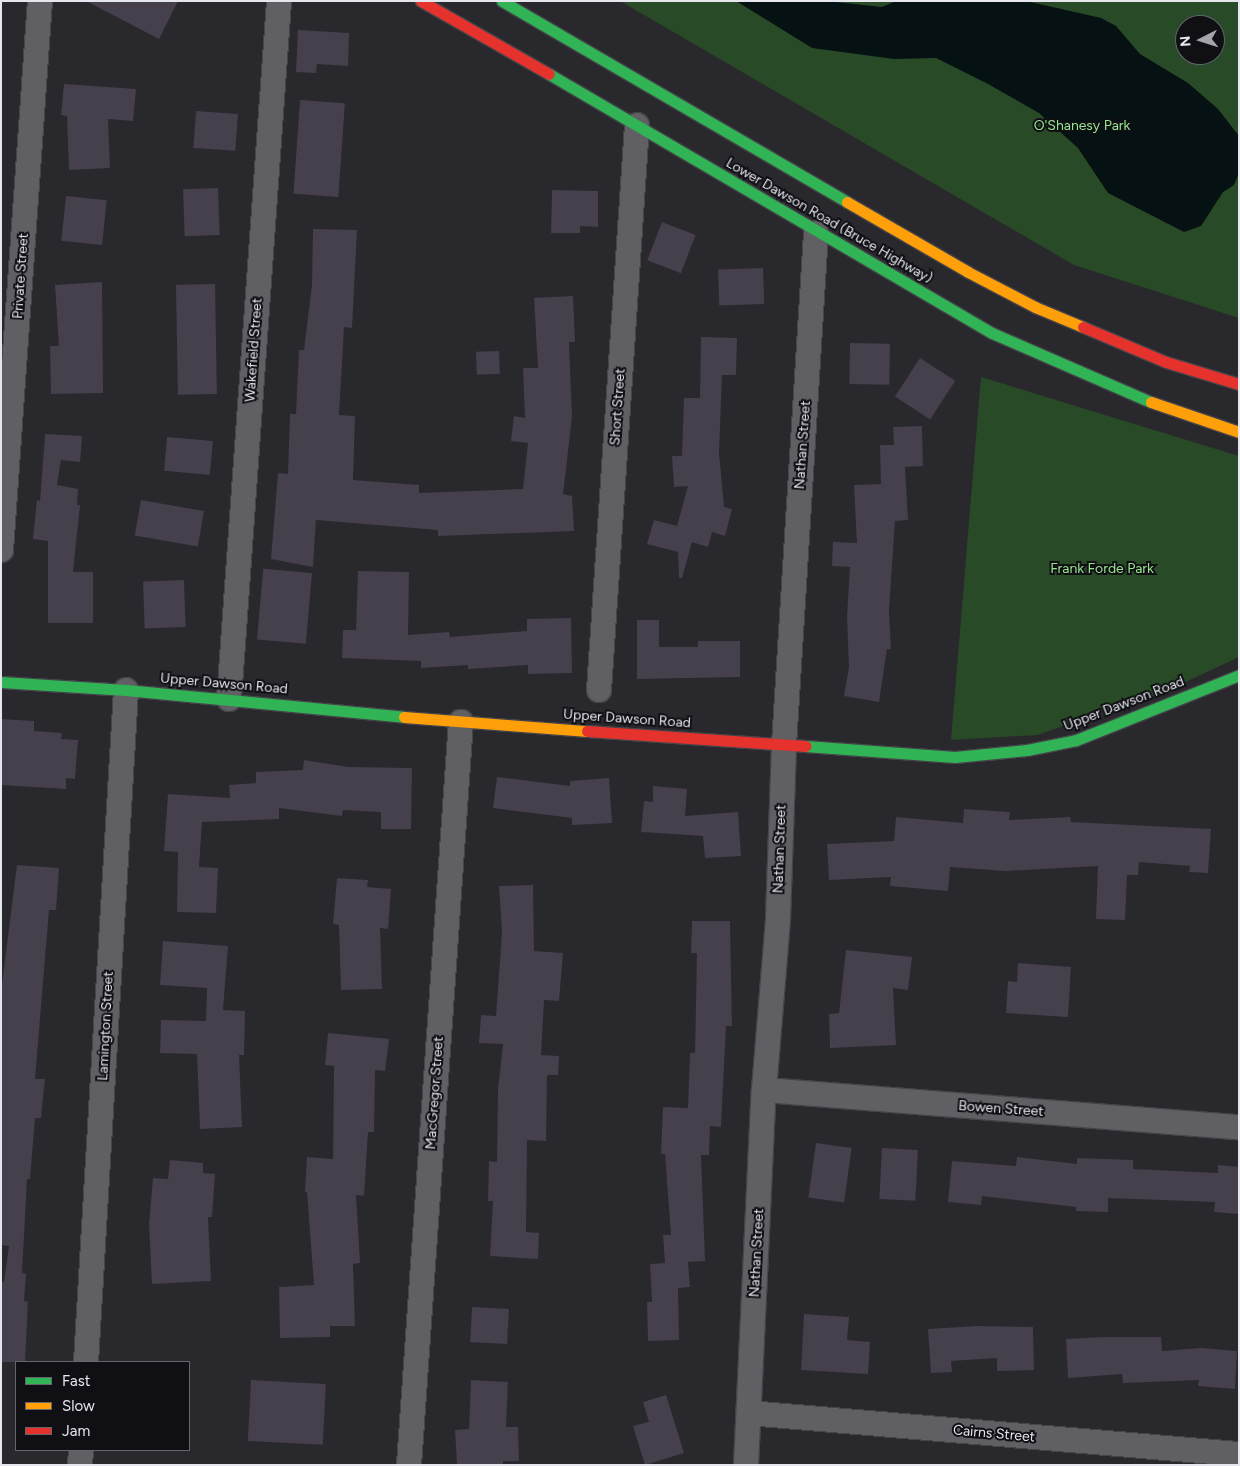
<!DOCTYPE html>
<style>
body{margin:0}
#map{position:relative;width:1240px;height:1466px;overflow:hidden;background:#28282d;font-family:Figtree,sans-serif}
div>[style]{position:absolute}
.green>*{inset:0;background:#294a26}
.water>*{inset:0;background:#051113}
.building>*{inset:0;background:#463f4c;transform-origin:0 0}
.roads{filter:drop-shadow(1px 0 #444449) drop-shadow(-1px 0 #444449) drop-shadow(0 1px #444449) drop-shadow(0 -1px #444449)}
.street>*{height:24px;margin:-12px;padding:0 12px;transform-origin:12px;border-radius:12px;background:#606064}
.fast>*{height:11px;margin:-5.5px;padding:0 5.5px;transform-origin:5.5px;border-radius:5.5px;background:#30b455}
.slow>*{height:11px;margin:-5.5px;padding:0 5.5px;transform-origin:5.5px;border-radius:5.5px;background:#ff9f0a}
.jam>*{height:11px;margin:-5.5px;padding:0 5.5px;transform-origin:5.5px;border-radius:5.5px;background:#e5322d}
span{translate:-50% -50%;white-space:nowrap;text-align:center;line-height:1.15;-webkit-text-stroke:4px #0f0f14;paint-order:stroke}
.park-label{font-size:14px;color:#97e58f}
.street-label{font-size:14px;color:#e6e6ee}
.frame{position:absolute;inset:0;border:2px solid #e6e6ee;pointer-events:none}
.legend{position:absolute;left:15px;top:1361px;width:175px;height:90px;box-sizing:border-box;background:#0f0f14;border:1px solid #65656b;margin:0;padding:6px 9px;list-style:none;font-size:15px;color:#e6e6ee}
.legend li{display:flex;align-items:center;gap:10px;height:25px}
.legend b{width:25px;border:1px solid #65656b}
.north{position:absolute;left:1175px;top:15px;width:50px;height:50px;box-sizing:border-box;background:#0f0f14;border:1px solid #65656b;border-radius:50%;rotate:265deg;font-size:14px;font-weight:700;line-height:20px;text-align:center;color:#e6e6ee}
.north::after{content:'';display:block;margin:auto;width:18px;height:22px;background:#a4a4aa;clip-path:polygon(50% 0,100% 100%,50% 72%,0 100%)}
</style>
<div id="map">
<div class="green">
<i style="clip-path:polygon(evenodd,620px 1px,1239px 1px,1239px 318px,1074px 265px,620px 1px,1185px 25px,1215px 25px,1215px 55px,1185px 55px,1185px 25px)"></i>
<i style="clip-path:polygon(981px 377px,1239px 456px,1239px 657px,1164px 692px,1037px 735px,951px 740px)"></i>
</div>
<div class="water">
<i style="clip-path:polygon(736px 1px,826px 1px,882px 7px,896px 1px,1026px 1px,1101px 18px,1116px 26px,1140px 54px,1188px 83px,1218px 109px,1239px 136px,1239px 173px,1234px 185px,1223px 192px,1201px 226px,1184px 232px,1108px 193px,1078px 148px,1039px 113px,988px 84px,936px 58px,894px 59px,812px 48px)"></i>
</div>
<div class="building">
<i style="clip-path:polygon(86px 1px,178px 1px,159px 39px)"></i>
<i style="clip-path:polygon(298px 30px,349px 33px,348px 66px,317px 64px,316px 73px,296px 72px)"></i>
<i style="clip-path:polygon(64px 84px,136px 89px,133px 121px,108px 119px,110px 168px,69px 170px,67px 116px,61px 115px)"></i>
<i style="left:300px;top:100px;width:45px;height:94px;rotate:4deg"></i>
<i style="left:196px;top:111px;width:42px;height:37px;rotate:4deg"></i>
<i style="left:218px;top:188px;width:47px;height:35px;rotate:88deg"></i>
<i style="clip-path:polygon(552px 190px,598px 191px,598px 227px,580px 226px,580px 233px,551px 233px)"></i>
<i style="left:66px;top:196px;width:41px;height:45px;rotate:6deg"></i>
<i style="left:662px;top:222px;width:36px;height:41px;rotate:21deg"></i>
<i style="clip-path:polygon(313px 229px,357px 230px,352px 328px,344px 327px,339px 415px,355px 416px,353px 480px,419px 485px,419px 493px,523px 489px,528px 443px,511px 441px,514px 416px,525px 418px,523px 368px,538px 368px,534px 298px,573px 296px,575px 342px,569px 342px,572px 417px,563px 494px,572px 496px,574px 531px,438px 536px,438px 530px,316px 520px,313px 567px,271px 559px,278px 473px,288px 474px,290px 414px,296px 414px,299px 350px,304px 350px,312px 285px)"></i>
<i style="left:763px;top:268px;width:36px;height:45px;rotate:88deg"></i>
<i style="clip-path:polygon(102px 282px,103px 393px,51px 394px,50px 346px,59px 346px,55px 285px)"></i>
<i style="left:215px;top:284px;width:110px;height:39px;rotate:89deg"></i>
<i style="clip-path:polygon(701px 337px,737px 338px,736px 375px,722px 375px,719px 453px,724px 507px,732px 509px,725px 536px,712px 532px,708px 547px,692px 542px,682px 578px,679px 578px,678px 552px,647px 544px,654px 520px,677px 526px,688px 486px,674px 487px,672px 456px,682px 456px,684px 398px,700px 398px)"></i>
<i style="left:850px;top:343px;width:40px;height:41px;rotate:1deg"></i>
<i style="left:499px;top:351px;width:23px;height:23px;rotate:88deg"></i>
<i style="left:920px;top:358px;width:42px;height:46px;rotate:33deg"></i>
<i style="clip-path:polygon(922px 426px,923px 466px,905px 467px,908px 520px,895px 521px,889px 611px,891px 649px,887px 649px,879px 702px,844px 696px,849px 667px,847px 617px,850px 567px,832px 566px,833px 542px,857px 543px,854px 485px,881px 484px,880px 445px,894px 445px,893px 427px)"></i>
<i style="clip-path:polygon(45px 434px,82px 436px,80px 462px,61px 460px,57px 485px,78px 489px,77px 505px,80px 505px,73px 572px,93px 572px,93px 623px,48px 623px,48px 541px,33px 539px,37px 500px,40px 501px)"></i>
<i style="left:167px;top:437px;width:46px;height:34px;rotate:5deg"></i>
<i style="left:141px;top:500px;width:64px;height:36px;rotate:10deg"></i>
<i style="clip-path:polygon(358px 571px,409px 572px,408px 635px,449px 632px,450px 637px,527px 631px,527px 619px,571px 618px,572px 673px,528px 674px,528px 665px,468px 669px,468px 665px,421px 668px,421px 661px,342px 658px,343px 630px,356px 630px)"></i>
<i style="left:312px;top:573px;width:71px;height:49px;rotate:95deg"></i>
<i style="left:184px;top:580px;width:47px;height:41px;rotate:88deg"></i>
<i style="clip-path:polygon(637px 620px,659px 620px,659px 647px,698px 647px,698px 641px,740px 641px,740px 677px,637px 679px)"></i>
<i style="clip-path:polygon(1px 719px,34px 721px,34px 731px,62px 733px,61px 739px,78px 740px,75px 779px,66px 778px,66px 789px,1px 785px)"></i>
<i style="clip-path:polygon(304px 760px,348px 767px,412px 768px,411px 829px,381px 829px,381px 812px,343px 810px,342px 816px,279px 808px,279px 819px,202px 822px,199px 867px,218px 868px,216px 913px,177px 912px,178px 852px,164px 851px,168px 794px,230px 798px,229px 785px,256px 783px,256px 772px,303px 770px)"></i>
<i style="clip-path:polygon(497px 777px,570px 786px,570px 781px,609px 778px,612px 823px,572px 825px,572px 818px,493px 808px)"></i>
<i style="clip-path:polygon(653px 786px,687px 789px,685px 816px,738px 812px,741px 856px,705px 858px,703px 836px,641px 832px,644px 801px,653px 802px)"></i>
<i style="clip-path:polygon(964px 809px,1010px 812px,1009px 820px,1070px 817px,1071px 822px,1211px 829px,1208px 873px,1189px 872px,1190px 866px,1139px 862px,1138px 875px,1127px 875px,1125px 920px,1096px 919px,1098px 866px,1006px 871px,950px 867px,948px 891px,890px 886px,891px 877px,829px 880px,827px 844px,894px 841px,896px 817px,963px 823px)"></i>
<i style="clip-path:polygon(17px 865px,59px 868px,56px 910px,49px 910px,35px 1079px,45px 1079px,41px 1118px,35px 1118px,30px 1179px,27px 1179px,22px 1273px,26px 1274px,24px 1301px,28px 1302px,25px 1362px,1px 1362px,1px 1282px,4px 1282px,9px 1246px,1px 1245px,1px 992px)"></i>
<i style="clip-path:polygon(337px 878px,368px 880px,367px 887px,391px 889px,388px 929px,380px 928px,382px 989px,341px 990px,339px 925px,333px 924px)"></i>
<i style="clip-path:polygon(533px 885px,534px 951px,563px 953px,559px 1001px,544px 1000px,541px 1055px,559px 1056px,558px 1075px,547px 1075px,546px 1141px,527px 1140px,526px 1232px,539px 1233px,538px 1259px,490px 1256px,493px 1201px,488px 1201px,489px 1161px,497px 1162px,498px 1089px,503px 1044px,479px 1043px,481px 1015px,496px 1016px,502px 932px,499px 886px)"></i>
<i style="clip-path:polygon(692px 921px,730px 921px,732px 1026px,726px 1026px,721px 1127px,710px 1126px,709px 1155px,701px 1155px,705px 1261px,688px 1262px,690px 1287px,678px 1288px,679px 1340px,648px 1341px,647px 1302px,652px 1302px,650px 1264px,665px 1263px,663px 1235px,671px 1235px,665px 1154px,661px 1154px,663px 1107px,688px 1108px,690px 1053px,695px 1053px,697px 953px,691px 953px)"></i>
<i style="clip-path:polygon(163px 941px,228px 946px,223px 1010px,245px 1011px,244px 1055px,239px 1055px,242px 1127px,200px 1129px,197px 1054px,160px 1053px,161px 1020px,206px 1021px,207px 988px,160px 985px)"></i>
<i style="clip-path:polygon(846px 950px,912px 957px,908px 990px,893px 988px,896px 1045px,830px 1048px,829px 1014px,839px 1013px)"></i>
<i style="clip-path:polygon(1018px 963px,1071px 967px,1068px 1017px,1006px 1013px,1008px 981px,1017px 982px)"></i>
<i style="clip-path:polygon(328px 1033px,389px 1039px,385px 1071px,375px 1070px,374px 1132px,368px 1132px,364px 1196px,356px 1195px,360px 1263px,353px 1264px,355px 1326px,330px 1326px,330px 1337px,280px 1338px,279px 1287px,314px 1285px,307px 1192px,305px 1192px,307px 1157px,333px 1159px,334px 1066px,325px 1065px)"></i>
<i style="left:816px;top:1143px;width:36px;height:55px;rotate:8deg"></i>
<i style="left:882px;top:1148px;width:36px;height:51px;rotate:3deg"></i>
<i style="clip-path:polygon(1017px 1157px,1077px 1164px,1077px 1158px,1133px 1160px,1133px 1169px,1218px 1173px,1218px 1165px,1239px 1167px,1239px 1214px,1214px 1212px,1215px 1202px,1108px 1198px,1108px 1212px,1076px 1211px,1076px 1207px,982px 1196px,981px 1205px,948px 1202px,952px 1161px,1016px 1166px)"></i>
<i style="clip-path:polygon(170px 1160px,203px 1163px,203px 1173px,215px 1174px,212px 1217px,208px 1217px,211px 1281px,152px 1284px,149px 1224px,153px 1178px,168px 1179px)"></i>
<i style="left:472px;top:1307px;width:37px;height:35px;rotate:3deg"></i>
<i style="clip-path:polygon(804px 1314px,849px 1317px,847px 1340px,870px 1342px,868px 1374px,801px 1370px)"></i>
<i style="clip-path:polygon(977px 1326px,1033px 1327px,1034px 1370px,997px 1371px,997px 1358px,951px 1361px,952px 1372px,931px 1373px,928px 1329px)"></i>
<i style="clip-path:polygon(1106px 1337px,1161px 1337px,1162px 1351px,1201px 1348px,1237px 1351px,1235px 1389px,1198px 1386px,1199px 1380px,1123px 1383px,1122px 1374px,1068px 1378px,1066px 1339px)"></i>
<i style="left:251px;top:1380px;width:75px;height:61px;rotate:3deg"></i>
<i style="clip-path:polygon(471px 1380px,508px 1382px,506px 1427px,518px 1427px,519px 1461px,503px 1461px,503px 1465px,457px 1465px,455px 1430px,469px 1429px)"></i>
<i style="clip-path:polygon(666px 1395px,684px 1453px,645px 1465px,633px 1426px,649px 1422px,643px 1402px)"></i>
</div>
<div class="roads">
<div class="street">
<i style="left:1px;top:550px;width:550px;rotate:-85.94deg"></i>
<i style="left:599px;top:690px;width:566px;rotate:-86.15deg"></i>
<i style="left:229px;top:699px;width:700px;rotate:-85.9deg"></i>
<i style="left:764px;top:1090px;width:476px;rotate:4.5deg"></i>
<i style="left:86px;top:1362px;width:673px;rotate:-86.59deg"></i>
<i style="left:749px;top:1413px;width:492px;rotate:4.8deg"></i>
<i style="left:80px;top:1465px;width:15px;rotate:-86deg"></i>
<i style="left:409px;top:1465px;width:745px;rotate:-86deg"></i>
<i style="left:746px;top:1465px;width:375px;rotate:-87.3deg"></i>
<i style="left:764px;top:1090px;width:173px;rotate:-85.3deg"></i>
<i style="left:778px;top:918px;width:173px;rotate:-88deg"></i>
<i style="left:784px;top:745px;width:513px;rotate:-86.42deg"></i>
</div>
<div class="fast">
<i style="left:502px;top:1px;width:399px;rotate:30.2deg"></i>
<i style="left:549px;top:74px;width:513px;rotate:30.31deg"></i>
<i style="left:992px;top:333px;width:173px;rotate:23.5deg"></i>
<i style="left:1px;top:682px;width:125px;rotate:3.7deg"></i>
<i style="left:126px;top:690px;width:279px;rotate:5.5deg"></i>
<i style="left:805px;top:746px;width:150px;rotate:4.2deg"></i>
<i style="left:955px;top:757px;width:72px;rotate:-5.6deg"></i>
<i style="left:1027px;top:750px;width:50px;rotate:-11.5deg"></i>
<i style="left:1076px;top:740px;width:175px;rotate:-21.7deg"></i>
</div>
<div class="slow">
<i style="left:847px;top:202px;width:140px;rotate:30deg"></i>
<i style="left:968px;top:272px;width:76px;rotate:27.6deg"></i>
<i style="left:1035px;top:307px;width:52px;rotate:22.6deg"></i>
<i style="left:1151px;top:402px;width:93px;rotate:18.8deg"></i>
<i style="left:404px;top:717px;width:184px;rotate:4.4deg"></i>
</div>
<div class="jam">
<i style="left:421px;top:1px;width:147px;rotate:29.7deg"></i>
<i style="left:1083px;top:327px;width:90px;rotate:22.9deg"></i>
<i style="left:1166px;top:362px;width:76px;rotate:16.8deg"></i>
<i style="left:587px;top:731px;width:219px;rotate:3.9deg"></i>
</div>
</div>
<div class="park-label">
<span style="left:1082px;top:126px">O'Shanesy Park</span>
<span style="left:1102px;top:569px">Frank Forde Park</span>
</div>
<div class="street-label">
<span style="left:829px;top:221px;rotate:30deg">Lower Dawson Road (Bruce Highway)</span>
<span style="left:21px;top:276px;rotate:-86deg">Private Street</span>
<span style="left:254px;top:350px;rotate:-86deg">Wakefield Street</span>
<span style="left:618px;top:407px;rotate:-86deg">Short Street</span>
<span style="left:803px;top:445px;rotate:-86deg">Nathan Street</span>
<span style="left:224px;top:684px;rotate:5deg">Upper Dawson Road</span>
<span style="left:1124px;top:704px;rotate:-21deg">Upper Dawson Road</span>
<span style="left:627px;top:719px;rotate:4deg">Upper Dawson Road</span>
<span style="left:780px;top:849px;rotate:-88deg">Nathan Street</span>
<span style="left:106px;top:1026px;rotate:-87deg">Lamington Street</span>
<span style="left:435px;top:1093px;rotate:-86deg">MacGregor Street</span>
<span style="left:1001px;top:1109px;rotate:4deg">Bowen Street</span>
<span style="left:757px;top:1253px;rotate:-87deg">Nathan Street</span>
<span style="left:994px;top:1434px;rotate:5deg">Cairns Street</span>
</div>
<div class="frame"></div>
<ul class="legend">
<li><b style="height:6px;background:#30b455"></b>Fast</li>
<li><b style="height:6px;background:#ff9f0a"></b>Slow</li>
<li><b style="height:6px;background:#e5322d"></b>Jam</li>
</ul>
<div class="north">N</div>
</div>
